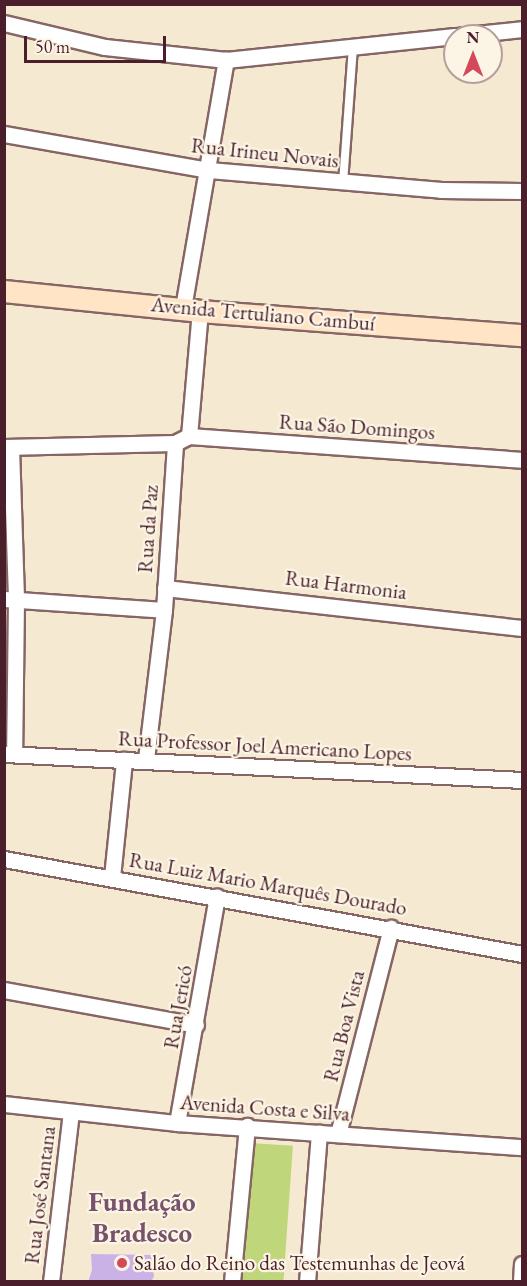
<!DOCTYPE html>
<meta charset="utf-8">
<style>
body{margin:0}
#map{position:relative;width:527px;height:1286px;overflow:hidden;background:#f5e9d1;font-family:"EB Garamond",serif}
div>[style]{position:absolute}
.green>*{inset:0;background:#c0d67a;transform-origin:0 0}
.building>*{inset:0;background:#cab1e6}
.roads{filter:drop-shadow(2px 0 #866665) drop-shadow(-2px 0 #866665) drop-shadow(0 2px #866665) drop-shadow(0 -2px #866665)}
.lane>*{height:8px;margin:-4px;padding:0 4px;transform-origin:4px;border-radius:4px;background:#fff}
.street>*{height:15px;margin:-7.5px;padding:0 7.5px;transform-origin:7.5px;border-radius:7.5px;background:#fff}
.secondary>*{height:21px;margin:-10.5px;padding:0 10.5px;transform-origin:10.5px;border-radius:10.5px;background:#ffe4c6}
.dots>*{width:16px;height:16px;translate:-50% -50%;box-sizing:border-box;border:3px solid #fcf5e5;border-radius:50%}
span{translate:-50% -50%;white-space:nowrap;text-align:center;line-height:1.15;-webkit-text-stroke:4.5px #fcf5e5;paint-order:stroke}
.street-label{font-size:21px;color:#4a1f2b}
.poi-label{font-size:21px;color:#4a1f2b}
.left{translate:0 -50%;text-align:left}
.district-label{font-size:27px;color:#77526c;font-weight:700}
.frame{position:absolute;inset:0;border:6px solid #4a1f2b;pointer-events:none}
.north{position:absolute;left:443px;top:24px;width:60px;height:60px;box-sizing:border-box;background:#fcf5e5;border:2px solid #b59f9b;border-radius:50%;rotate:0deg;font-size:16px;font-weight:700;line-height:24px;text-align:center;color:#4a1f2b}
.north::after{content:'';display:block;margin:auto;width:21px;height:27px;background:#d1495b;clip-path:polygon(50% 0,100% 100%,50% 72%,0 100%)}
.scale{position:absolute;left:24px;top:36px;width:142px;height:27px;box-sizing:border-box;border:3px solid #4a1f2b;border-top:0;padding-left:8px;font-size:18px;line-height:21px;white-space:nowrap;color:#4a1f2b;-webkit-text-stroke:4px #fcf5e5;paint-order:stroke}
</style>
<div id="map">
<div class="green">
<i style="left:252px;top:1143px;width:41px;height:139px;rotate:4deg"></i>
</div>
<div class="building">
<i style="clip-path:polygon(91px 1254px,151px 1255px,154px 1276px,151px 1282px,88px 1282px,92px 1270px)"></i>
</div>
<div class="roads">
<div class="lane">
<i style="left:343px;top:183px;width:135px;rotate:-85.8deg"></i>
</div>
<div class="street">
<i style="left:4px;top:23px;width:104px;rotate:13.4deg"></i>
<i style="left:105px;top:47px;width:122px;rotate:6.1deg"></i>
<i style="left:226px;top:60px;width:230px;rotate:-6deg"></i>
<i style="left:457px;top:36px;width:65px;rotate:-6.1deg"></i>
<i style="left:4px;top:134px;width:208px;rotate:10deg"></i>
<i style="left:209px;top:170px;width:233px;rotate:4.9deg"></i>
<i style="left:441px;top:190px;width:81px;rotate:0.7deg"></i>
<i style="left:183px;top:308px;width:252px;rotate:-80.2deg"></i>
<i style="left:189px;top:436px;width:334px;rotate:4.1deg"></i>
<i style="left:4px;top:447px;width:171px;rotate:-1.3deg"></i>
<i style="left:11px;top:447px;width:153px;rotate:88.1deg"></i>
<i style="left:16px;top:600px;width:154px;rotate:90.7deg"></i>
<i style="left:165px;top:588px;width:359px;rotate:6.4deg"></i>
<i style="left:4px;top:599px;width:160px;rotate:3.9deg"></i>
<i style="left:4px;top:754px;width:519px;rotate:2.87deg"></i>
<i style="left:146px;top:759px;width:150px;rotate:-83.1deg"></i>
<i style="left:164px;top:610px;width:167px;rotate:-86.2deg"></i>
<i style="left:175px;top:443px;width:16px;rotate:-27deg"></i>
<i style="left:189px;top:436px;width:125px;rotate:-85deg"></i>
<i style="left:4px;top:859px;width:527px;rotate:10.39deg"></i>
<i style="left:112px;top:877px;width:118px;rotate:-84.1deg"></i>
<i style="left:4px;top:990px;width:195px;rotate:10.3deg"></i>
<i style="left:4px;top:1104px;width:174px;rotate:6.3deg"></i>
<i style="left:177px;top:1123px;width:346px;rotate:4deg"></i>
<i style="left:177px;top:1123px;width:230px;rotate:-80deg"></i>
<i style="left:338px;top:1134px;width:213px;rotate:-75.6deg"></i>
<i style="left:51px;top:1282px;width:170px;rotate:-83.3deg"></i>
<i style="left:232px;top:1282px;width:157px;rotate:-84.5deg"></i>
<i style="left:307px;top:1282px;width:150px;rotate:-85.4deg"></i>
<i style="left:521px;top:1282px;width:18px;rotate:-87deg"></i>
</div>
<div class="secondary">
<i style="left:4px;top:291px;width:197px;rotate:5.8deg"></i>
<i style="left:200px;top:311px;width:323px;rotate:4.3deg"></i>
</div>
</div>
<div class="dots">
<i style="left:122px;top:1263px;background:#d1495b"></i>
</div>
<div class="street-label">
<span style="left:265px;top:153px;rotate:6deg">Rua Irineu Novais</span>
<span style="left:263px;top:314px;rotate:5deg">Avenida Tertuliano Cambuí</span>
<span style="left:357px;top:427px;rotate:4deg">Rua São Domingos</span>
<span style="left:148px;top:529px;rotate:-86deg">Rua da Paz</span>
<span style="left:346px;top:585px;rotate:7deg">Rua Harmonia</span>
<span style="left:265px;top:746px;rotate:3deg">Rua Professor Joel Americano Lopes</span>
<span style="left:268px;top:884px;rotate:10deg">Rua Luiz Mario Marquês Dourado</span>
<span style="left:178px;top:1007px;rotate:-80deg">Rua Jericó</span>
<span style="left:344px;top:1026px;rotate:-76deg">Rua Boa Vista</span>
<span style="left:265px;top:1108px;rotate:4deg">Avenida Costa e Silva</span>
<span style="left:40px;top:1195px;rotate:-83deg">Rua José Santana</span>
</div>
<div class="poi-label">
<span class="left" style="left:134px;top:1263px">Salão do Reino das Testemunhas de Jeová</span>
</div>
<div class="district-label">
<span style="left:142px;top:1217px">Fundação<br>Bradesco</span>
</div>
<div class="frame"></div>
<div class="north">N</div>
<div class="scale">50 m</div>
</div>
